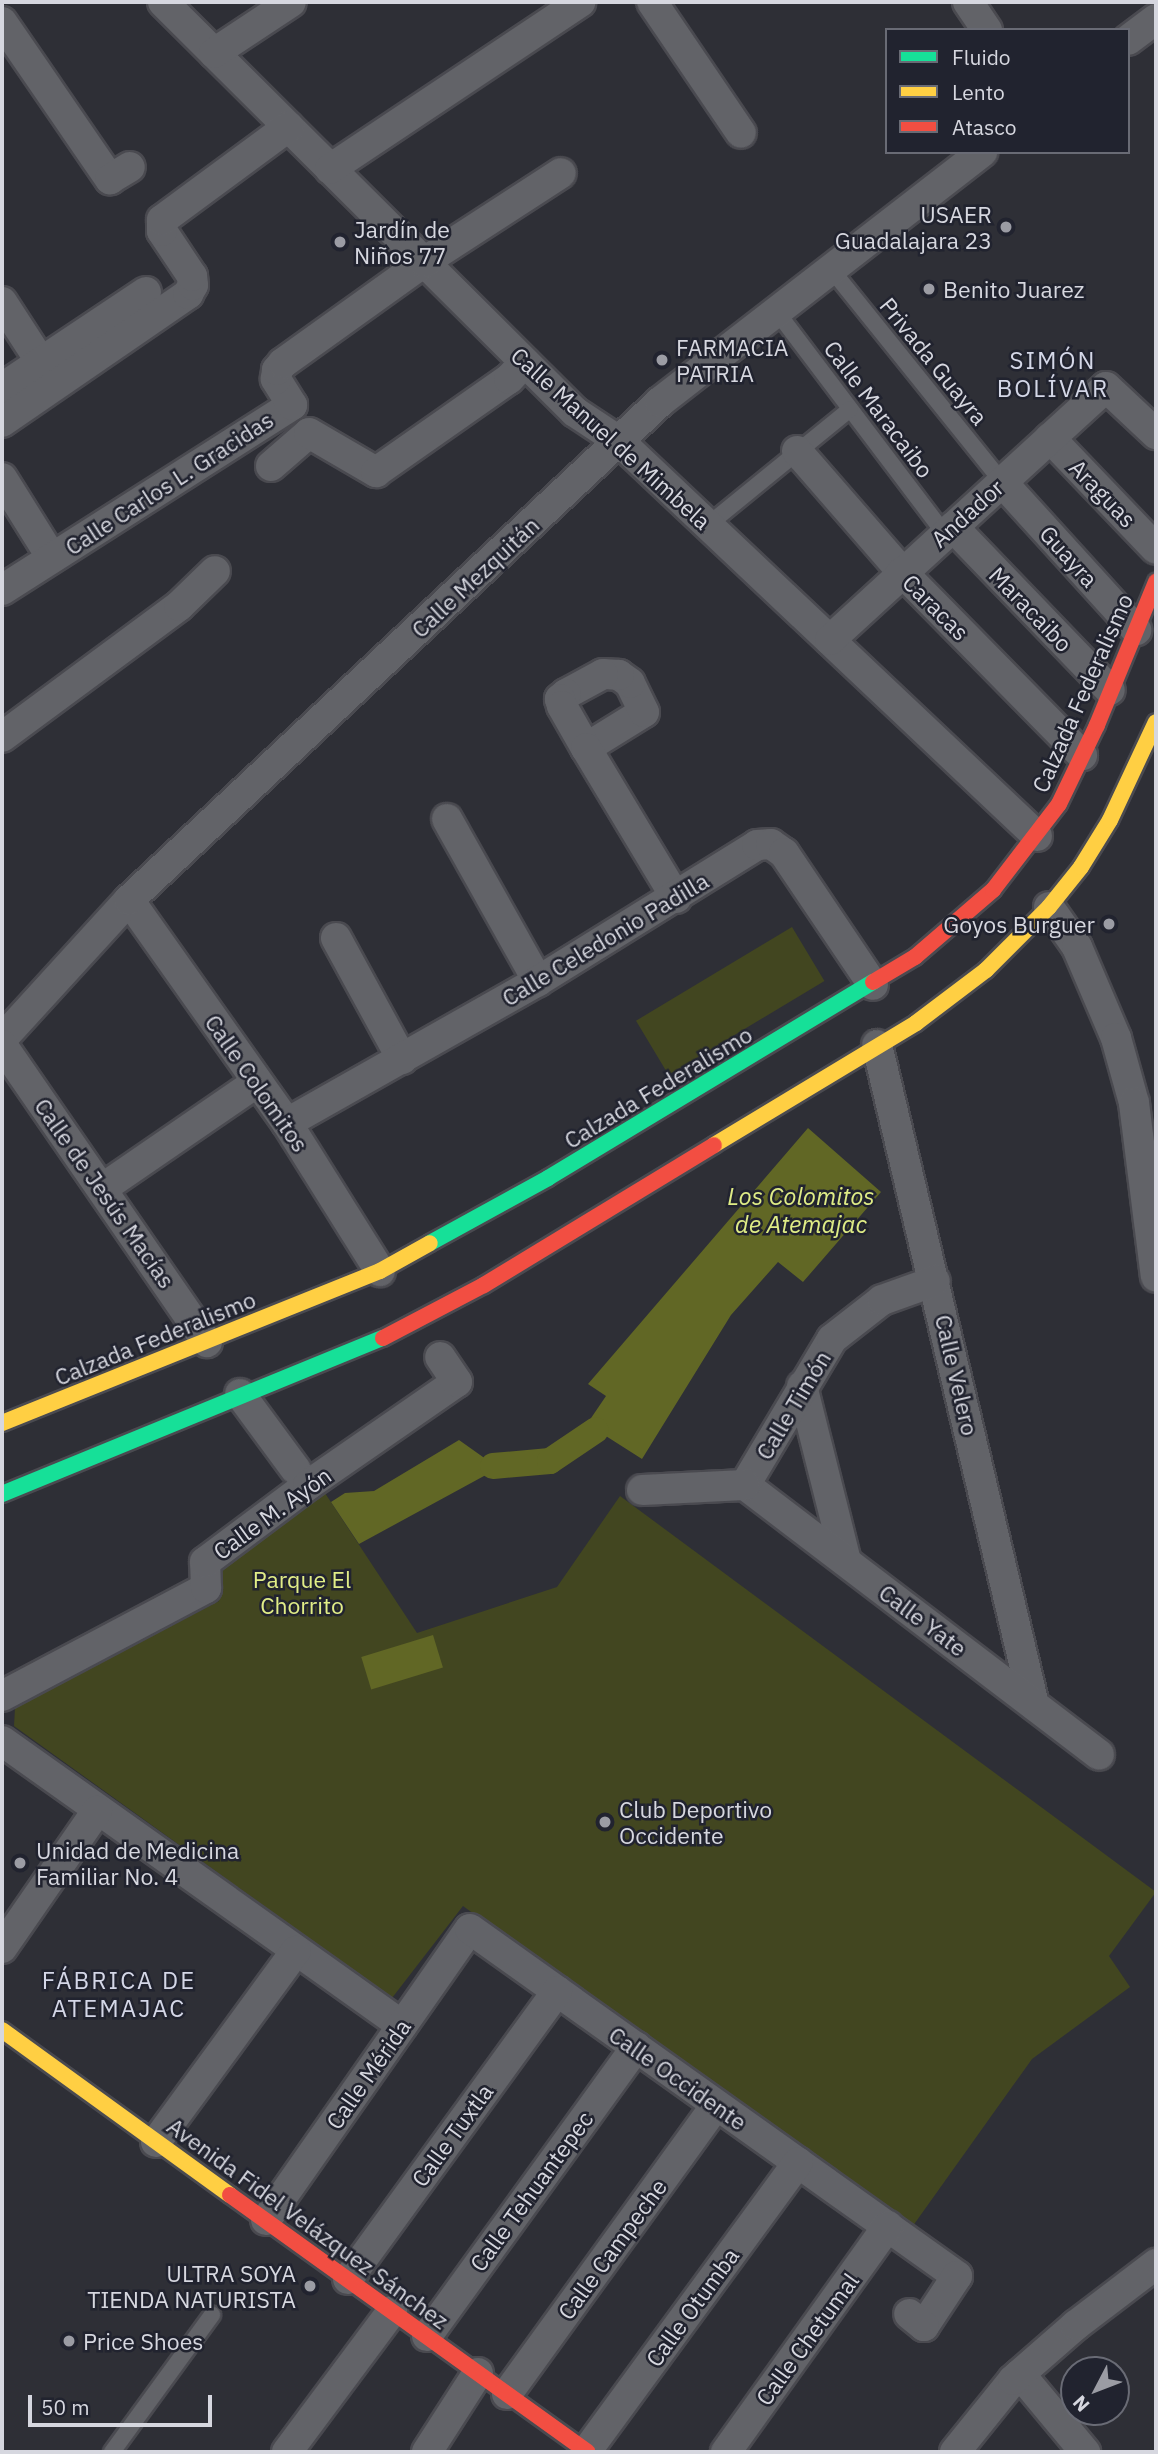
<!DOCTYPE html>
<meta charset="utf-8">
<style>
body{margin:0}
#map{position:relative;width:1158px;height:2454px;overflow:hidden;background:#2e2f36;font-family:"IBM Plex Sans",sans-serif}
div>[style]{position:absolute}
.green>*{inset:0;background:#424620;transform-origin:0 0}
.water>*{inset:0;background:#616725;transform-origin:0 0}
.canal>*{height:26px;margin:-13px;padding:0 13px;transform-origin:13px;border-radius:13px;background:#616725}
.roads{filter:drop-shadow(2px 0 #4a4a50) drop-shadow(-2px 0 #4a4a50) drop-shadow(0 2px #4a4a50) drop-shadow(0 -2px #4a4a50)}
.lane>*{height:16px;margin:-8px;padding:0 8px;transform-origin:8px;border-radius:8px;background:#626368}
.street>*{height:30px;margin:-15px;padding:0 15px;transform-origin:15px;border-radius:15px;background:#626368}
.fast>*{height:16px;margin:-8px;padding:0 8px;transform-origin:8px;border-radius:8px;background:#16e098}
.slow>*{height:16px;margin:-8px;padding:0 8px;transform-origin:8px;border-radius:8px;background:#ffcf43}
.jam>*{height:16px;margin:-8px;padding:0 8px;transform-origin:8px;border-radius:8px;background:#f24e42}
.dots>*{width:19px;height:19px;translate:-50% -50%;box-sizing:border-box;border:4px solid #21232f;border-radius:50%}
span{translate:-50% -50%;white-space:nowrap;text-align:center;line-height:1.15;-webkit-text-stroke:5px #21232f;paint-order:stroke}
.poi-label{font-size:23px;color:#d6d7df}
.right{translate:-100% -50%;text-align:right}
.left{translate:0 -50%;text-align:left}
.street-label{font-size:23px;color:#d6d7df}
.park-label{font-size:23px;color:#e1ed87}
.neighbourhood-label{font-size:24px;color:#d4d7e7;letter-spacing:2px}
.water-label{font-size:24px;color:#dfec86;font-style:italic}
.frame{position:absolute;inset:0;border:4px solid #d6d7df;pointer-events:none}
.legend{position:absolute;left:885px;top:28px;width:245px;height:126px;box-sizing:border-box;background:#21232f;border:2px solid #696b75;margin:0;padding:9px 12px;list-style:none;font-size:21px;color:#d6d7df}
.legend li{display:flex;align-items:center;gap:14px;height:35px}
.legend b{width:35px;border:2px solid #696b75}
.north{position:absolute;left:1060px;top:2356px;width:70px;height:70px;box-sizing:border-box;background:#21232f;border:2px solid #696b75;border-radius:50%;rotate:228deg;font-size:19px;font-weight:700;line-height:28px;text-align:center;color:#d6d7df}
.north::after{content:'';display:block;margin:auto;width:24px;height:32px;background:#9b9ca4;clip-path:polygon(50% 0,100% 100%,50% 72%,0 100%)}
.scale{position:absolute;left:28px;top:2395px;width:184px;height:32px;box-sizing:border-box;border:4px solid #d6d7df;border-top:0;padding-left:9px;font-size:21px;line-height:24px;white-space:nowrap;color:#d6d7df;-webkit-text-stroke:5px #21232f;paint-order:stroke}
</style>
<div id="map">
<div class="green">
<i style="left:792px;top:927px;width:63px;height:182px;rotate:59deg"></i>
<i style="clip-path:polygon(321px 1487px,417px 1633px,557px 1587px,620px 1496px,1156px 1892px,1109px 1956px,1130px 1987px,1032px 2059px,910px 2230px,463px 1906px,392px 1998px,14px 1726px,15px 1708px,219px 1601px,219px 1563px)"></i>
</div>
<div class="water">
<i style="clip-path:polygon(808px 1128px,881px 1192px,803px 1282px,778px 1262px,731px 1315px,642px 1459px,587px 1424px,606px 1396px,588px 1384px)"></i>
<i style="clip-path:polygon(459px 1440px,490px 1462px,495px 1470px,359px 1544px,331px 1502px,345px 1493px,374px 1491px)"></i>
<i style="left:433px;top:1635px;width:34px;height:75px;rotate:73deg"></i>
</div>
<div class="canal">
<i style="left:493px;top:1466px;width:57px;rotate:-5deg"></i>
<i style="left:550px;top:1461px;width:55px;rotate:-34deg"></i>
</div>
<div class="roads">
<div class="lane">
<i style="left:831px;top:269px;width:273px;rotate:51.2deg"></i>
<i style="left:777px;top:312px;width:278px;rotate:52.9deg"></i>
<i style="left:708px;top:525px;width:183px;rotate:-39.2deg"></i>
<i style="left:112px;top:2452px;width:170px;rotate:-53.9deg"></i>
</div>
<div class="street">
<i style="left:163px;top:2px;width:581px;rotate:44.86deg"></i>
<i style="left:575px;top:412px;width:53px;rotate:33.4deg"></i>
<i style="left:619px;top:441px;width:575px;rotate:43.38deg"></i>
<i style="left:652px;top:2px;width:158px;rotate:55.8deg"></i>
<i style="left:968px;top:2px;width:34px;rotate:56deg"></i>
<i style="left:2px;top:22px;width:191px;rotate:55.5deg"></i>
<i style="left:110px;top:179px;width:23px;rotate:-31deg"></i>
<i style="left:1128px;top:40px;width:35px;rotate:-37deg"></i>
<i style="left:214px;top:53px;width:92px;rotate:-33.5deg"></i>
<i style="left:330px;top:169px;width:301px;rotate:-33.7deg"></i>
<i style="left:2px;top:302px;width:72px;rotate:57deg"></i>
<i style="left:2px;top:388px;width:173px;rotate:-33.7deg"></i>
<i style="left:2px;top:422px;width:226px;rotate:-34.5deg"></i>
<i style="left:188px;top:294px;width:10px;rotate:-61deg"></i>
<i style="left:193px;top:285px;width:9px;rotate:-96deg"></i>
<i style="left:192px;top:276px;width:54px;rotate:-123.7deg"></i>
<i style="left:162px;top:231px;width:11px;rotate:-90deg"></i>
<i style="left:162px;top:220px;width:157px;rotate:-36.4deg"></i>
<i style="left:1050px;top:438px;width:153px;rotate:46.3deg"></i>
<i style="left:797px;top:451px;width:160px;rotate:49deg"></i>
<i style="left:902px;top:572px;width:257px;rotate:45.5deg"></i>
<i style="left:271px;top:466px;width:50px;rotate:-41deg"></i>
<i style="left:309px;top:433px;width:78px;rotate:30.2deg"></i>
<i style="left:376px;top:472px;width:162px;rotate:-35deg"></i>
<i style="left:509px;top:379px;width:23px;rotate:-47deg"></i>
<i style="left:2px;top:478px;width:94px;rotate:58deg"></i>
<i style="left:1002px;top:482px;width:200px;rotate:47.8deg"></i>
<i style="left:953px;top:527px;width:226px;rotate:46.1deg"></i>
<i style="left:2px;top:590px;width:344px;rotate:-32.5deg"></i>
<i style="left:292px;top:405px;width:31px;rotate:-122deg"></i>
<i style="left:276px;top:379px;width:9px;rotate:-84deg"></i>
<i style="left:277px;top:370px;width:9px;rotate:-49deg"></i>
<i style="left:283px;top:363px;width:173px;rotate:-35.6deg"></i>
<i style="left:424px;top:262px;width:163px;rotate:-33deg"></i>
<i style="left:830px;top:640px;width:374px;rotate:-42.5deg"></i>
<i style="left:1106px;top:387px;width:69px;rotate:43.2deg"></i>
<i style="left:2px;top:737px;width:220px;rotate:-36.5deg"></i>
<i style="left:179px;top:606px;width:50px;rotate:-44.2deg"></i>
<i style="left:586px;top:748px;width:68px;rotate:-31.8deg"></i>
<i style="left:644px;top:712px;width:32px;rotate:-116deg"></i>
<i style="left:630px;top:683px;width:14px;rotate:-144deg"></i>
<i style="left:619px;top:675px;width:16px;rotate:-176deg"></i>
<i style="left:603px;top:674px;width:42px;rotate:151.6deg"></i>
<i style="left:566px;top:694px;width:8px;rotate:140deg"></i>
<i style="left:560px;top:699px;width:7px;rotate:74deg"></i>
<i style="left:562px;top:706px;width:48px;rotate:60.3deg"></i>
<i style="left:586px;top:748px;width:175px;rotate:59deg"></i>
<i style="left:447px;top:819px;width:186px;rotate:60.7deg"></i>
<i style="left:129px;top:900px;width:273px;rotate:54.7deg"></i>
<i style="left:287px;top:1123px;width:175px;rotate:57.9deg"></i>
<i style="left:1049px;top:907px;width:49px;rotate:55deg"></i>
<i style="left:1077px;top:947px;width:99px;rotate:66.8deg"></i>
<i style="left:1116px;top:1038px;width:67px;rotate:74.5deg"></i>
<i style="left:1134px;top:1103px;width:175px;rotate:82.8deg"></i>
<i style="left:336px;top:938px;width:138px;rotate:61.4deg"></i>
<i style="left:2px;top:1039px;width:188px;rotate:-47.6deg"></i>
<i style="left:129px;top:900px;width:728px;rotate:-43.16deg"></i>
<i style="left:660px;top:402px;width:408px;rotate:-37.8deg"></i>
<i style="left:2px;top:1045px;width:361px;rotate:55.4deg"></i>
<i style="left:877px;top:1045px;width:678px;rotate:76.62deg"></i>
<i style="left:287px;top:1123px;width:288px;rotate:-29.5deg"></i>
<i style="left:538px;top:981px;width:258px;rotate:-31.8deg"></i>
<i style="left:757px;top:845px;width:14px;rotate:-4deg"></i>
<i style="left:771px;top:844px;width:16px;rotate:35deg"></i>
<i style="left:784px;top:853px;width:159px;rotate:56deg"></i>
<i style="left:103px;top:1188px;width:187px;rotate:-34.5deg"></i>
<i style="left:802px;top:1386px;width:180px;rotate:75.9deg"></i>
<i style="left:240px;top:1394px;width:94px;rotate:53.6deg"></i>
<i style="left:745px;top:1485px;width:445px;rotate:37.3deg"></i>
<i style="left:745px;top:1485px;width:170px;rotate:-59.2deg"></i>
<i style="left:832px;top:1339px;width:63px;rotate:-38deg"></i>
<i style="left:882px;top:1300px;width:56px;rotate:-19.7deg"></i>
<i style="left:642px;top:1490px;width:103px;rotate:-2.8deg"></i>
<i style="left:2px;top:1696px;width:231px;rotate:-27.9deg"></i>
<i style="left:206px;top:1588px;width:26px;rotate:-92deg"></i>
<i style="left:205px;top:1562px;width:129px;rotate:-36.8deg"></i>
<i style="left:308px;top:1485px;width:181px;rotate:-34.7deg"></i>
<i style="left:457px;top:1382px;width:30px;rotate:-124deg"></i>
<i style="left:2px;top:1741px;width:491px;rotate:35.4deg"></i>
<i style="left:2px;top:1948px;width:167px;rotate:-55.3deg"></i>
<i style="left:156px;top:2142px;width:237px;rotate:-53.8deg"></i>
<i style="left:266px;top:2220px;width:355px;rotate:-55deg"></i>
<i style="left:470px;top:1929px;width:598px;rotate:35.47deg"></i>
<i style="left:957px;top:2276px;width:60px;rotate:123.4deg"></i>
<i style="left:924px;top:2326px;width:19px;rotate:-141deg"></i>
<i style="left:348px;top:2279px;width:356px;rotate:-54deg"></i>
<i style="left:427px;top:2336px;width:357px;rotate:-54.1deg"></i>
<i style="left:1020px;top:2374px;width:102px;rotate:50.2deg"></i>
<i style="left:507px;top:2394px;width:357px;rotate:-54.1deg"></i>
<i style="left:287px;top:2452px;width:176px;rotate:-53.3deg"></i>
<i style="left:427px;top:2452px;width:94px;rotate:-57.2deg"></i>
<i style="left:586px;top:2452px;width:359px;rotate:-53.8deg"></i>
<i style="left:726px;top:2452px;width:278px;rotate:-54.4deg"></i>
<i style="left:955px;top:2452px;width:92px;rotate:-51.1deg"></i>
<i style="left:1013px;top:2380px;width:84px;rotate:-41.1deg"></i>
<i style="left:1076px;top:2325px;width:101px;rotate:-37.3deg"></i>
</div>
<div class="fast">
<i style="left:430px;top:1243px;width:135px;rotate:-28.8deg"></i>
<i style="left:548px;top:1178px;width:380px;rotate:-31.1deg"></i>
<i style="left:2px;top:1494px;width:412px;rotate:-22.3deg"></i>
</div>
<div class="slow">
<i style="left:714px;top:1145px;width:236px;rotate:-31.1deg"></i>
<i style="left:916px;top:1023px;width:88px;rotate:-37.1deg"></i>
<i style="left:986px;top:970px;width:89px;rotate:-45deg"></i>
<i style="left:1049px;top:907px;width:51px;rotate:-51.3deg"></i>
<i style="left:1081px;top:867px;width:55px;rotate:-58.3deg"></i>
<i style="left:1110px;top:820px;width:108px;rotate:-64.9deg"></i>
<i style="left:2px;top:1423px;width:407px;rotate:-21.9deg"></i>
<i style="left:380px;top:1271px;width:57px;rotate:-29.2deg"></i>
<i style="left:2px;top:2030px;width:281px;rotate:35.9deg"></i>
</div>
<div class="jam">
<i style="left:873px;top:982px;width:49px;rotate:-30.8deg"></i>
<i style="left:915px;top:957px;width:103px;rotate:-40.7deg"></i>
<i style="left:993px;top:890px;width:108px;rotate:-52.5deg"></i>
<i style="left:1059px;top:804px;width:88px;rotate:-64.3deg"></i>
<i style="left:1097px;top:725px;width:155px;rotate:-67.6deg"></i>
<i style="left:383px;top:1338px;width:114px;rotate:-27.7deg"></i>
<i style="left:484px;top:1285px;width:269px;rotate:-31.3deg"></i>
<i style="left:230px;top:2195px;width:440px;rotate:35.7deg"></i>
</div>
</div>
<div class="dots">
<i style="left:1006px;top:227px;background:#9b9ca4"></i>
<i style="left:340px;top:242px;background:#9b9ca4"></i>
<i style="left:929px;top:289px;background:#9b9ca4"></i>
<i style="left:662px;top:360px;background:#9b9ca4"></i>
<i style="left:1109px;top:924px;background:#9b9ca4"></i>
<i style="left:605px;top:1822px;background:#9b9ca4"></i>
<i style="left:20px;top:1863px;background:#9b9ca4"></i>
<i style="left:310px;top:2286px;background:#9b9ca4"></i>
<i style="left:69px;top:2341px;background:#9b9ca4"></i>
</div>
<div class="poi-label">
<span class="right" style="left:992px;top:227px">USAER<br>Guadalajara 23</span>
<span class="left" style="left:354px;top:242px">Jardín de<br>Niños 77</span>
<span class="left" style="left:943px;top:289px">Benito Juarez</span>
<span class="left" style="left:676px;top:360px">FARMACIA<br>PATRIA</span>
<span class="right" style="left:1095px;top:924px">Goyos Burguer</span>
<span class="left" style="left:619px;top:1822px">Club Deportivo<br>Occidente</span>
<span class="left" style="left:36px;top:1863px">Unidad de Medicina<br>Familiar No. 4</span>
<span class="right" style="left:296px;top:2286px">ULTRA SOYA<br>TIENDA NATURISTA</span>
<span class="left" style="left:83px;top:2341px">Price Shoes</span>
</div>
<div class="street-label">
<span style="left:934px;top:361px;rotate:51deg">Privada Guayra</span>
<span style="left:879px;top:409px;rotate:53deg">Calle Maracaibo</span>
<span style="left:611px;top:438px;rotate:42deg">Calle Manuel de Mimbela</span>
<span style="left:169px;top:483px;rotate:-33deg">Calle Carlos L. Gracidas</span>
<span style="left:1103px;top:493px;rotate:46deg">Araguas</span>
<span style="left:967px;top:513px;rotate:-42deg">Andador</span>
<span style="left:1069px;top:556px;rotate:48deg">Guayra</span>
<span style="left:475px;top:577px;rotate:-43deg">Calle Mezquitán</span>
<span style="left:936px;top:607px;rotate:45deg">Caracas</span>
<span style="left:1031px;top:609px;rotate:46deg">Maracaibo</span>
<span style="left:1082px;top:693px;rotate:-66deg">Calzada Federalismo</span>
<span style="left:605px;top:939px;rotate:-31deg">Calle Celedonio Padilla</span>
<span style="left:257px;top:1083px;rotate:55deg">Calle Colomitos</span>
<span style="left:658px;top:1087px;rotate:-31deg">Calzada Federalismo</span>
<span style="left:105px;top:1193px;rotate:55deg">Calle de Jesús Macías</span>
<span style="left:155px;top:1338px;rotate:-22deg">Calzada Federalismo</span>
<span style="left:957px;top:1375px;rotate:77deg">Calle Velero</span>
<span style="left:793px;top:1405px;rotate:-59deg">Calle Timón</span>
<span style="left:272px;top:1513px;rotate:-36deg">Calle M. Ayón</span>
<span style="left:923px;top:1620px;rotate:37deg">Calle Yate</span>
<span style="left:368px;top:2074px;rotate:-55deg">Calle Mérida</span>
<span style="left:678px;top:2078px;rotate:35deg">Calle Occidente</span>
<span style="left:452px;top:2135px;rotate:-54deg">Calle Tuxtla</span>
<span style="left:531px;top:2191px;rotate:-54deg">Calle Tehuantepec</span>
<span style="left:308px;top:2223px;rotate:36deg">Avenida Fidel Velázquez Sánchez</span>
<span style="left:612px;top:2249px;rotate:-54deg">Calle Campeche</span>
<span style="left:692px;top:2307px;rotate:-54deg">Calle Otumba</span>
<span style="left:807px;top:2339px;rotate:-54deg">Calle Chetumal</span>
</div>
<div class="park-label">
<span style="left:302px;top:1592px">Parque El<br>Chorrito</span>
</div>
<div class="neighbourhood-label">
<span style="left:1053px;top:375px">SIMÓN<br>BOLÍVAR</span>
<span style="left:119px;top:1995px">FÁBRICA DE<br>ATEMAJAC</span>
</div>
<div class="water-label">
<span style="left:801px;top:1211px">Los Colomitos<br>de Atemajac</span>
</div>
<div class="frame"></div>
<ul class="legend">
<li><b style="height:9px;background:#16e098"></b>Fluido</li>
<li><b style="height:9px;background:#ffcf43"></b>Lento</li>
<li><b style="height:9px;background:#f24e42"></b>Atasco</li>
</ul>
<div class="north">N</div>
<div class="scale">50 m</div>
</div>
